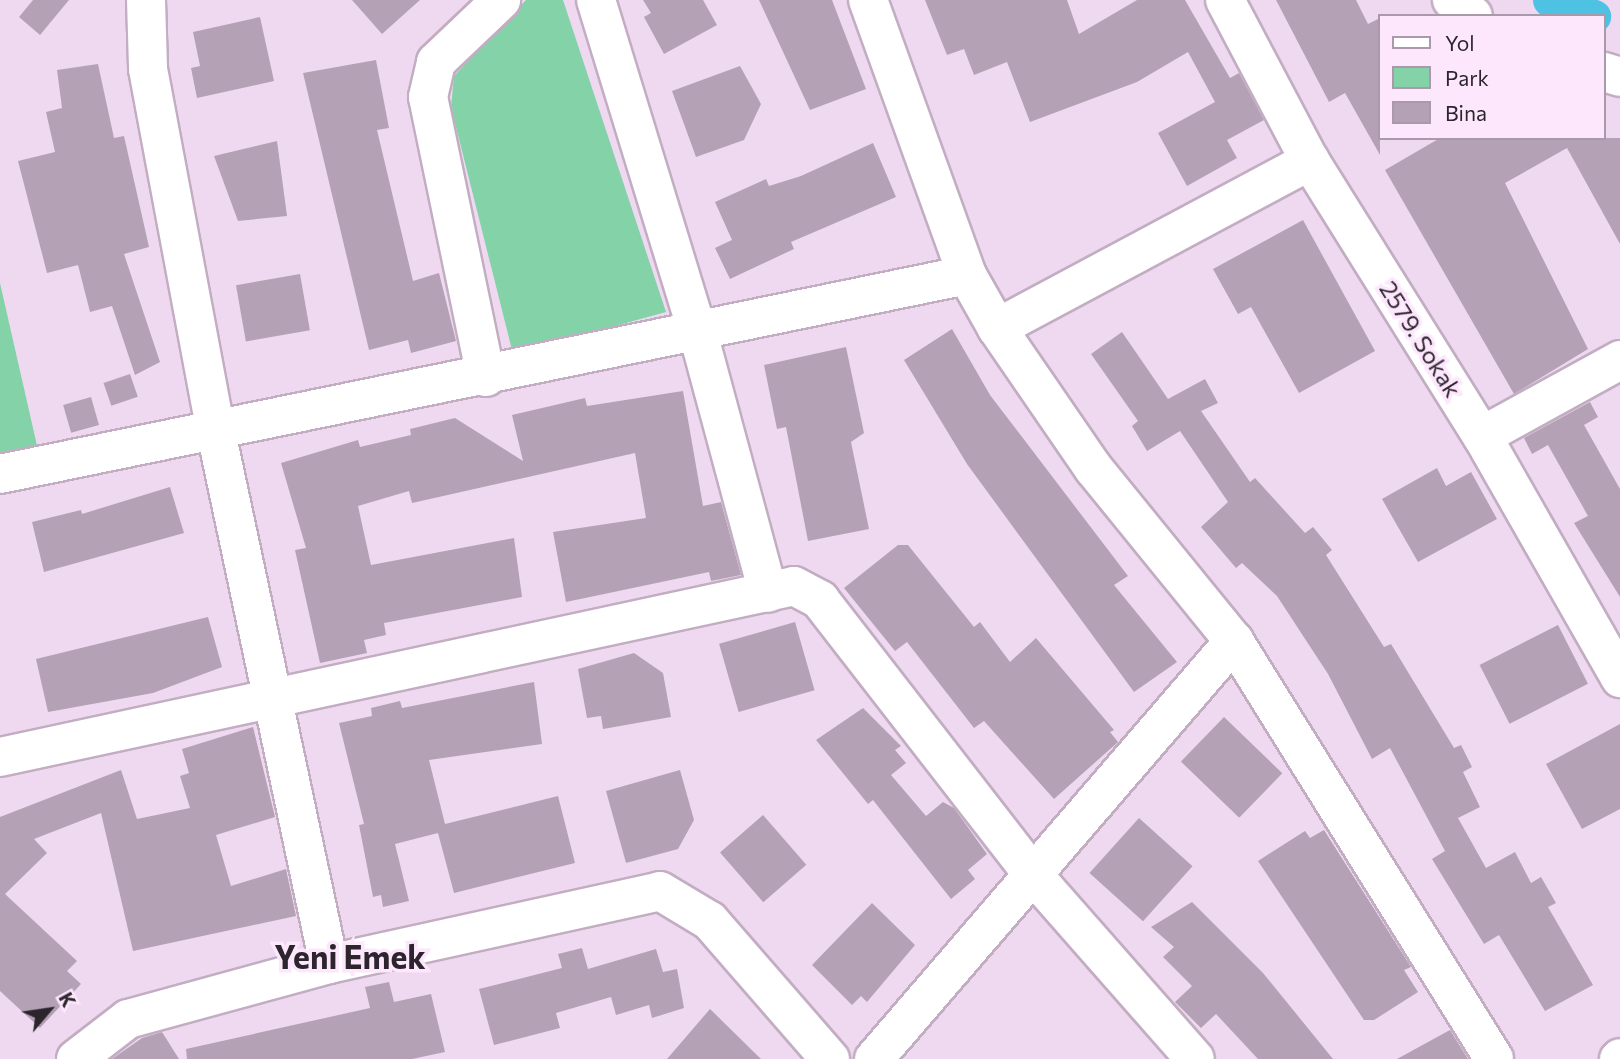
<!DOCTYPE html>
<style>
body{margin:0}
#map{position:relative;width:1620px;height:1059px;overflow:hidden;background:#efd9f0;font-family:Commissioner,sans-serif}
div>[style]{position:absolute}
.green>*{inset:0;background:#84d2a7}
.canal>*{height:33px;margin:-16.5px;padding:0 16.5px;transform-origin:16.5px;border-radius:16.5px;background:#4ec2e2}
.building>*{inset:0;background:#b5a1b6;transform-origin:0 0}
.roads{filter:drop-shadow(2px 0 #c2adc2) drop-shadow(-2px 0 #c2adc2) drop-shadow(0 2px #c2adc2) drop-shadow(0 -2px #c2adc2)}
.minor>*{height:38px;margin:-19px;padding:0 19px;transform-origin:19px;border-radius:19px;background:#fff}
span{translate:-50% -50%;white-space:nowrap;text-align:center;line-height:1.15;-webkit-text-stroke:7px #fde7fd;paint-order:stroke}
.street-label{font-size:24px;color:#2d252d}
.district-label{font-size:32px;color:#2d252d;font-weight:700}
.legend{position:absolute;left:1378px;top:14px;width:228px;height:126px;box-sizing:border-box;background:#fde7fd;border:2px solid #a9a;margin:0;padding:9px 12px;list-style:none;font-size:21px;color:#2d252d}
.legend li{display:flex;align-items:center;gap:14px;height:35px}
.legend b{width:35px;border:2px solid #a9a}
.north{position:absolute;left:14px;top:975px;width:70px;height:70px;-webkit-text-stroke:5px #fde7fd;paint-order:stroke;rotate:61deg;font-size:19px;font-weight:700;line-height:28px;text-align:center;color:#2d252d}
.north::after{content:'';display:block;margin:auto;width:24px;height:32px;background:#2d252d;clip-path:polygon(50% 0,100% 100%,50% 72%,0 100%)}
</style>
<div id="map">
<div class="green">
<i style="clip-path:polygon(563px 0,666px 312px,513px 354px,451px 107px,454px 76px,526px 0)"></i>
<i style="clip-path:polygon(0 283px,38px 450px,0 457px)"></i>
</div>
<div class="canal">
<i style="left:1549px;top:0;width:48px;rotate:19.6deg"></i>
</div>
<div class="building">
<i style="clip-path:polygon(33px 0,69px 0,40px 35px,19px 17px)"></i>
<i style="clip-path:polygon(352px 0,420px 0,382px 34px)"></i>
<i style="clip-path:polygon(643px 0,703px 0,717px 25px,664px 54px,644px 17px,651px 13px)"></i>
<i style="clip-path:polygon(759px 0,832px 0,866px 89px,810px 110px)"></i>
<i style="clip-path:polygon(925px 0,1067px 0,1079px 34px,1137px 0,1185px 0,1230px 78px,1239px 73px,1264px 120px,1227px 140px,1237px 158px,1187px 186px,1158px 133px,1215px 102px,1188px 52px,1137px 82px,1030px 122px,1007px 62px,974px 75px,964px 49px,947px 55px)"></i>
<i style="clip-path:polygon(1276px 0,1356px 0,1368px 24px,1380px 18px,1380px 155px,1345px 93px,1329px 102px)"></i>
<i style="clip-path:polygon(260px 17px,274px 81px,197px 98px,191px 68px,200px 66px,193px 32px)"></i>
<i style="clip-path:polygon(376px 60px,389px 128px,377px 130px,413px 281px,439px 273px,456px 341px,411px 353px,408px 340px,369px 350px,303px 73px)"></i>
<i style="clip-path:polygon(98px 64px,114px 138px,124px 136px,149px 247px,124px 254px,160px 362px,135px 375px,112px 306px,90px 312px,78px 265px,47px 273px,18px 161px,55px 152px,46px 112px,62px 108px,57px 70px)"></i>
<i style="clip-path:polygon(740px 66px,761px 104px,744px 140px,696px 157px,672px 91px)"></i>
<i style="clip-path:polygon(1440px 138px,1620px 138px,1620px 244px,1567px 148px,1505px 183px,1588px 349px,1514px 394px,1385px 170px)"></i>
<i style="clip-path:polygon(277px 141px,287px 216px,238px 221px,214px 156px)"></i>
<i style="clip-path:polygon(873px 143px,896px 197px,791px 242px,794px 249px,730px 279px,715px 248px,732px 240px,715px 202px,766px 179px,769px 186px,801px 176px)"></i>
<i style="clip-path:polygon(1303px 220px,1375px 351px,1299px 393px,1251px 307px,1238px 314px,1213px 269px)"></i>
<i style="left:300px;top:274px;width:57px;height:65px;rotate:80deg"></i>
<i style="clip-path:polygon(952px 329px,990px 395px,1128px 576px,1114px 585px,1177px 662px,1134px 692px,967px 464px,904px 360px)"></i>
<i style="clip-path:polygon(1122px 332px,1168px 399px,1205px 379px,1218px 403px,1201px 411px,1250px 482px,1255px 478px,1305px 533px,1313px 527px,1332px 550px,1326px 555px,1384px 647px,1391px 644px,1454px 748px,1461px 745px,1472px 767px,1463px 772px,1480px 807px,1458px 818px,1486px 868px,1515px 852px,1531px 883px,1541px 877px,1556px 903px,1548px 907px,1593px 985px,1545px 1011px,1499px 935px,1484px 944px,1432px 859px,1445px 851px,1390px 748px,1372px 759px,1328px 674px,1277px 596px,1242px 563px,1236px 568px,1201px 527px,1228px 502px,1180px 431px,1147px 451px,1132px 426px,1138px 421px,1091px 354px)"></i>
<i style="clip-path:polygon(846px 347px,864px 433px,851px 442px,869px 529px,808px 541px,786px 427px,777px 429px,764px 365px)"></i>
<i style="left:130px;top:374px;width:24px;height:28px;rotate:71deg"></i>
<i style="clip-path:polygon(683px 391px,703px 506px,721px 502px,741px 575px,711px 581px,709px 572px,566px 602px,553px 532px,646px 518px,635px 453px,412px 503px,409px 491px,358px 506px,371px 565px,514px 538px,522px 597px,384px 623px,386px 635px,364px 640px,367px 653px,320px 663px,295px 550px,306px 548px,281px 463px,358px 440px,360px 447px,411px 435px,410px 429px,455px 418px,523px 461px,512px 415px,585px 398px,587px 406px)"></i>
<i style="left:91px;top:397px;width:29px;height:29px;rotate:74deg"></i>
<i style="clip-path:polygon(1590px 402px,1598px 417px,1584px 425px,1620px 489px,1620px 597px,1574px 523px,1588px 516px,1548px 445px,1532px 454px,1524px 438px)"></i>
<i style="clip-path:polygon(1437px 468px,1446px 486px,1471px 472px,1497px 519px,1418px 562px,1382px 499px)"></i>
<i style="clip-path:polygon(170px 487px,184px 533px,44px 572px,32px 522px,81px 510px,82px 514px)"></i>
<i style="clip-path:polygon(898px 545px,908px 545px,974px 627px,980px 622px,1010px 662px,1036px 638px,1114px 730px,1110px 732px,1118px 742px,1054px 799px,984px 721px,974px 728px,907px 642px,895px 651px,844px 588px)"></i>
<i style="clip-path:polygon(208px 617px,222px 667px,153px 693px,48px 712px,36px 659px)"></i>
<i style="left:795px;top:622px;width:71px;height:79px;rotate:74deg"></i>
<i style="left:1558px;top:625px;width:66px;height:88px;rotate:63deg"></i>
<i style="clip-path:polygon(634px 653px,663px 673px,671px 717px,603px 729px,601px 716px,587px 718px,578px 669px)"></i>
<i style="clip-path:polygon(534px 682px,542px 744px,429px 760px,445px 824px,558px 796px,575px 863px,454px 893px,438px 833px,395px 844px,409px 901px,383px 907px,381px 895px,373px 897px,359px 825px,364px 824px,339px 723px,372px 716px,371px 708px,400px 701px,402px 708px)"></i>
<i style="clip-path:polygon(863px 708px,901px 746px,895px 750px,906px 763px,891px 775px,926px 816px,943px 802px,954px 808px,987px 854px,968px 870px,975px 879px,951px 899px,873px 800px,868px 804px,816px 740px)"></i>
<i style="left:1224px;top:717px;width:81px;height:62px;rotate:44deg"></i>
<i style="clip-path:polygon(1620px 724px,1620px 809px,1582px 829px,1546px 764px)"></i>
<i style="clip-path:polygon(253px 727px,275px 817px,216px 835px,231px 886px,286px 869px,296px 916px,133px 951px,101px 813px,34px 839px,47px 853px,5px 894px,77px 961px,67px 971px,81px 984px,40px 1028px,0 991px,0 817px,121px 770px,137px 819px,190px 808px,180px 776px,189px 773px,182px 749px)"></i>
<i style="clip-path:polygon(680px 770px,694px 820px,678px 849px,626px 863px,606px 791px)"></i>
<i style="left:763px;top:815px;width:66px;height:57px;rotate:49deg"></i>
<i style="left:1139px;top:818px;width:72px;height:74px;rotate:42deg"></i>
<i style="clip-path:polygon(1324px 830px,1411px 967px,1404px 970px,1418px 992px,1374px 1020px,1364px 1020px,1258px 861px,1305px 831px,1310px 838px)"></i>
<i style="clip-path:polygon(1192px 902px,1263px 973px,1333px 1059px,1258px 1059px,1216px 1014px,1201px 1028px,1175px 1002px,1192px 986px,1163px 957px,1174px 947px,1151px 927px)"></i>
<i style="clip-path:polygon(872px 903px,915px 945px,867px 1002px,861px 996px,852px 1005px,812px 965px)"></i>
<i style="clip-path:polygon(582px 948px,588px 969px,656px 949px,663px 972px,677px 969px,684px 1008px,652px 1018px,649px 1005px,616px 1015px,611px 997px,556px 1013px,560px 1028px,494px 1045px,479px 989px,562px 968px,558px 954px)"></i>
<i style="clip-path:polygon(389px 982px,394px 1002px,431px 994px,445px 1052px,412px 1059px,187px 1059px,186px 1049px,370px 1008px,365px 987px)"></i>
<i style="clip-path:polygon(710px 1009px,761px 1059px,667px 1059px)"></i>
<i style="clip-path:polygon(1450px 1030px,1468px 1059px,1397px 1059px)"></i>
<i style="clip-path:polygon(162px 1032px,179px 1059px,112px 1059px,142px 1038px)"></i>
</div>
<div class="roads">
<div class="minor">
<i style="left:146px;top:0;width:69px;rotate:88.3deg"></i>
<i style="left:148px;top:69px;width:369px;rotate:79.4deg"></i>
<i style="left:216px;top:432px;width:544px;rotate:78.01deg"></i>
<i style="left:596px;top:0;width:348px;rotate:73deg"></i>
<i style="left:698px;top:333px;width:269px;rotate:74.9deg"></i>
<i style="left:868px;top:0;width:292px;rotate:70.2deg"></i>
<i style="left:967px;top:275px;width:61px;rotate:60.5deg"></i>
<i style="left:997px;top:328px;width:171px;rotate:55.5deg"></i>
<i style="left:1094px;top:469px;width:222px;rotate:50.9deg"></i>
<i style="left:1234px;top:641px;width:492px;rotate:58.1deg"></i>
<i style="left:1225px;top:0;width:182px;rotate:62.2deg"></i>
<i style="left:1310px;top:161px;width:338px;rotate:58deg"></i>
<i style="left:1489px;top:448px;width:265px;rotate:60.3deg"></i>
<i style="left:1452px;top:0;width:26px;rotate:37deg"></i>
<i style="left:1604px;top:72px;width:17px;rotate:17deg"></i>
<i style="left:997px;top:328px;width:355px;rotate:-28.1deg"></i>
<i style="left:486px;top:377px;width:286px;rotate:-101.7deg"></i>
<i style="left:428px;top:97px;width:36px;rotate:-77deg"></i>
<i style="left:436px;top:62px;width:90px;rotate:-43.6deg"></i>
<i style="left:1482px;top:436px;width:158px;rotate:-28.8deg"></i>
<i style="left:0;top:474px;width:987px;rotate:-11.63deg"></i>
<i style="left:0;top:757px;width:812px;rotate:-12.15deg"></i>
<i style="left:794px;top:586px;width:30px;rotate:28deg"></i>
<i style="left:820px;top:600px;width:351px;rotate:52.2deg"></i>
<i style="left:1035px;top:877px;width:242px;rotate:48.7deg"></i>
<i style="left:76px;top:1059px;width:66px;rotate:-37.6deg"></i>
<i style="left:128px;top:1019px;width:208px;rotate:-15.3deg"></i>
<i style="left:329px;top:964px;width:339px;rotate:-12.4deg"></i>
<i style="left:660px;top:891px;width:58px;rotate:31deg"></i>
<i style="left:710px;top:921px;width:183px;rotate:49deg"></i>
<i style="left:874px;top:1059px;width:552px;rotate:-49.26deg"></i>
<i style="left:1619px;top:1059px;width:1px;rotate:-45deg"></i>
</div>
</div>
<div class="street-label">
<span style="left:1421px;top:339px;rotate:58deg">2579. Sokak</span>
</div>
<div class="district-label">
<span style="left:350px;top:956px">Yeni Emek</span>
</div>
<ul class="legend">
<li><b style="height:9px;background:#fff"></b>Yol</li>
<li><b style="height:19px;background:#84d2a7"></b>Park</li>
<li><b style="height:19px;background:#b5a1b6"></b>Bina</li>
</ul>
<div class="north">K</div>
</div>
